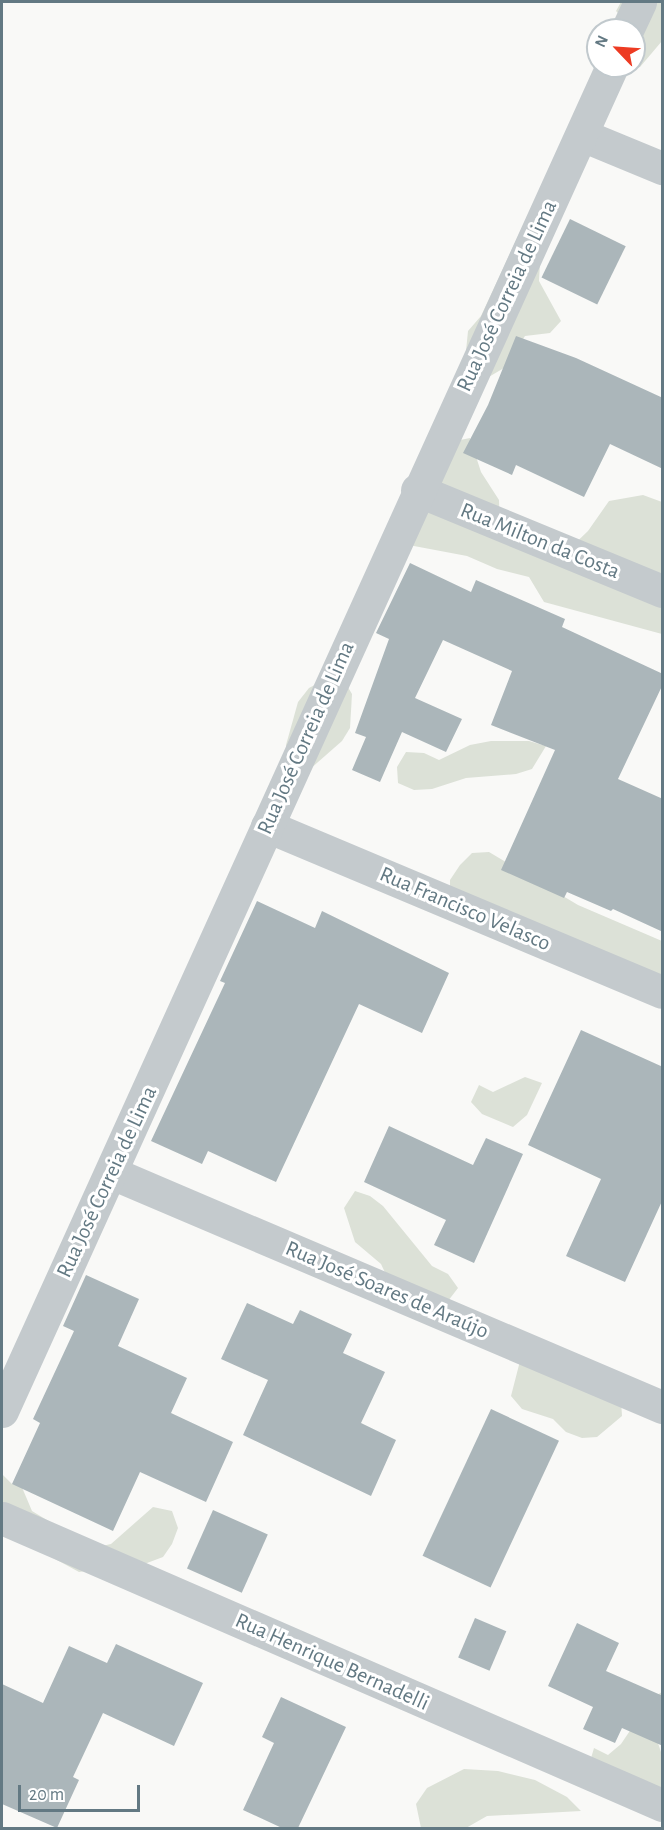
<!DOCTYPE html>
<meta charset="utf-8">
<style>
body{margin:0}
#map{position:relative;width:664px;height:1830px;overflow:hidden;background:#f9f9f7;font-family:"Alegreya Sans",sans-serif}
div>[style]{position:absolute}
.green>*{inset:0;background:#dce1d7}
.building>*{inset:0;background:#abb6ba;transform-origin:0 0}
.minor>*{height:33px;margin:-16.5px;padding:0 16.5px;transform-origin:16.5px;border-radius:16.5px;background:#c4cacd}
span{translate:-50% -50%;white-space:nowrap;text-align:center;line-height:1.15;-webkit-text-stroke:6px #fff;paint-order:stroke}
.street-label{font-size:22px;color:#637983}
.frame{position:absolute;inset:0;border:3px solid #637983;pointer-events:none}
.north{position:absolute;left:586px;top:18px;width:60px;height:60px;box-sizing:border-box;background:#fff;border:2px solid #c1c9cd;border-radius:50%;rotate:295deg;font-size:16px;font-weight:700;line-height:24px;text-align:center;color:#637983}
.north::after{content:'';display:block;margin:auto;width:21px;height:27px;background:#ed3b23;clip-path:polygon(50% 0,100% 100%,50% 72%,0 100%)}
.scale{position:absolute;left:18px;top:1785px;width:122px;height:27px;box-sizing:border-box;border:3px solid #637983;border-top:0;padding-left:8px;font-size:18px;line-height:21px;white-space:nowrap;color:#637983;-webkit-text-stroke:4px #fff;paint-order:stroke}
</style>
<div id="map">
<div class="green">
<i style="clip-path:polygon(621px 2px,662px 2px,662px 41px,640px 67px,623px 73px,604px 66px,634px 66px,634px 30px,616px 11px)"></i>
<i style="clip-path:polygon(526px 219px,540px 263px,539px 281px,561px 321px,550px 333px,525px 336px,504px 368px,487px 378px,466px 351px,468px 331px,481px 316px)"></i>
<i style="clip-path:polygon(470px 438px,481px 472px,499px 500px,500px 531px,563px 555px,588px 531px,609px 501px,643px 495px,662px 502px,662px 634px,544px 602px,529px 577px,497px 569px,467px 556px,398px 543px,436px 445px)"></i>
<i style="clip-path:polygon(326px 679px,343px 679px,352px 694px,350px 728px,342px 741px,301px 777px,287px 765px,286px 745px,298px 702px,309px 688px)"></i>
<i style="clip-path:polygon(491px 741px,529px 741px,546px 746px,532px 769px,516px 774px,466px 778px,432px 789px,414px 790px,398px 783px,397px 767px,406px 752px,424px 753px,439px 760px,470px 745px)"></i>
<i style="clip-path:polygon(489px 852px,578px 905px,662px 941px,662px 995px,450px 897px,450px 880px,460px 865px,472px 853px)"></i>
<i style="clip-path:polygon(525px 1077px,542px 1083px,527px 1115px,513px 1127px,482px 1114px,471px 1102px,479px 1085px,493px 1092px)"></i>
<i style="clip-path:polygon(355px 1191px,370px 1196px,383px 1206px,432px 1266px,448px 1274px,458px 1288px,448px 1301px,388px 1279px,381px 1264px,355px 1242px,344px 1208px)"></i>
<i style="clip-path:polygon(520px 1361px,621px 1400px,622px 1416px,597px 1437px,582px 1438px,566px 1432px,553px 1419px,522px 1409px,511px 1396px)"></i>
<i style="clip-path:polygon(2px 1474px,12px 1484px,21px 1485px,32px 1511px,93px 1548px,111px 1544px,153px 1507px,172px 1511px,178px 1528px,172px 1544px,163px 1557px,147px 1563px,79px 1572px,2px 1530px)"></i>
<i style="clip-path:polygon(662px 1692px,662px 1710px,653px 1728px,662px 1755px,662px 1814px,589px 1765px,594px 1748px,608px 1755px,621px 1744px,652px 1698px)"></i>
<i style="clip-path:polygon(464px 1769px,498px 1771px,535px 1780px,567px 1797px,581px 1811px,487px 1816px,466px 1828px,421px 1828px,416px 1804px,427px 1788px)"></i>
</div>
<div class="building">
<i style="left:570px;top:219px;width:62px;height:65px;rotate:26deg"></i>
<i style="clip-path:polygon(516px 336px,576px 358px,663px 398px,663px 469px,610px 444px,584px 497px,516px 465px,512px 475px,463px 453px,488px 405px)"></i>
<i style="clip-path:polygon(410px 563px,471px 592px,476px 580px,565px 619px,562px 627px,663px 674px,663px 684px,618px 779px,663px 799px,663px 932px,613px 909px,611px 911px,567px 892px,564px 898px,501px 870px,555px 750px,491px 725px,512px 671px,443px 640px,415px 698px,462px 719px,446px 752px,402px 732px,380px 782px,352px 770px,366px 737px,355px 733px,389px 639px,376px 633px)"></i>
<i style="clip-path:polygon(257px 901px,315px 928px,322px 911px,449px 973px,422px 1033px,359px 1004px,276px 1182px,208px 1151px,202px 1164px,151px 1141px,225px 983px,220px 981px)"></i>
<i style="clip-path:polygon(581px 1030px,663px 1067px,663px 1199px,625px 1282px,566px 1256px,601px 1179px,528px 1145px)"></i>
<i style="clip-path:polygon(389px 1126px,473px 1165px,486px 1138px,523px 1154px,474px 1263px,434px 1245px,446px 1220px,364px 1182px)"></i>
<i style="clip-path:polygon(86px 1275px,139px 1299px,118px 1346px,187px 1378px,171px 1413px,233px 1442px,206px 1502px,140px 1472px,113px 1531px,12px 1484px,40px 1423px,33px 1419px,74px 1331px,63px 1326px)"></i>
<i style="clip-path:polygon(247px 1303px,293px 1324px,300px 1310px,352px 1334px,343px 1353px,385px 1372px,361px 1423px,396px 1440px,371px 1496px,243px 1435px,268px 1380px,221px 1359px)"></i>
<i style="left:491px;top:1409px;width:75px;height:162px;rotate:25deg"></i>
<i style="left:213px;top:1510px;width:60px;height:64px;rotate:24deg"></i>
<i style="left:475px;top:1618px;width:34px;height:43px;rotate:23deg"></i>
<i style="clip-path:polygon(577px 1623px,619px 1643px,606px 1671px,663px 1696px,663px 1746px,622px 1728px,615px 1743px,583px 1729px,593px 1707px,548px 1686px)"></i>
<i style="clip-path:polygon(116px 1644px,203px 1683px,174px 1746px,103px 1713px,73px 1777px,79px 1780px,57px 1828px,2px 1804px,2px 1684px,43px 1703px,69px 1646px,107px 1663px)"></i>
<i style="clip-path:polygon(281px 1697px,346px 1727px,298px 1828px,282px 1828px,243px 1810px,274px 1743px,262px 1737px)"></i>
</div>
<div class="minor">
<i style="left:627px;top:30px;width:31px;rotate:-65deg"></i>
<i style="left:582px;top:135px;width:87px;rotate:22.4deg"></i>
<i style="left:417px;top:490px;width:265px;rotate:22.4deg"></i>
<i style="left:267px;top:826px;width:428px;rotate:22.8deg"></i>
<i style="left:112px;top:1173px;width:598px;rotate:23.05deg"></i>
<i style="left:2px;top:1411px;width:1477px;rotate:-65.6deg"></i>
<i style="left:2px;top:1518px;width:720px;rotate:23.5deg"></i>
</div>
<div class="street-label">
<span style="left:507px;top:296px;rotate:-65deg">Rua José Correia de Lima</span>
<span style="left:540px;top:541px;rotate:22deg">Rua Milton da Costa</span>
<span style="left:306px;top:738px;rotate:-66deg">Rua José Correia de Lima</span>
<span style="left:465px;top:909px;rotate:23deg">Rua Francisco Velasco</span>
<span style="left:107px;top:1182px;rotate:-65deg">Rua José Correia de Lima</span>
<span style="left:387px;top:1290px;rotate:23deg">Rua José Soares de Araújo</span>
<span style="left:332px;top:1662px;rotate:24deg">Rua Henrique Bernadelli</span>
</div>
<div class="frame"></div>
<div class="north">N</div>
<div class="scale">20 m</div>
</div>
